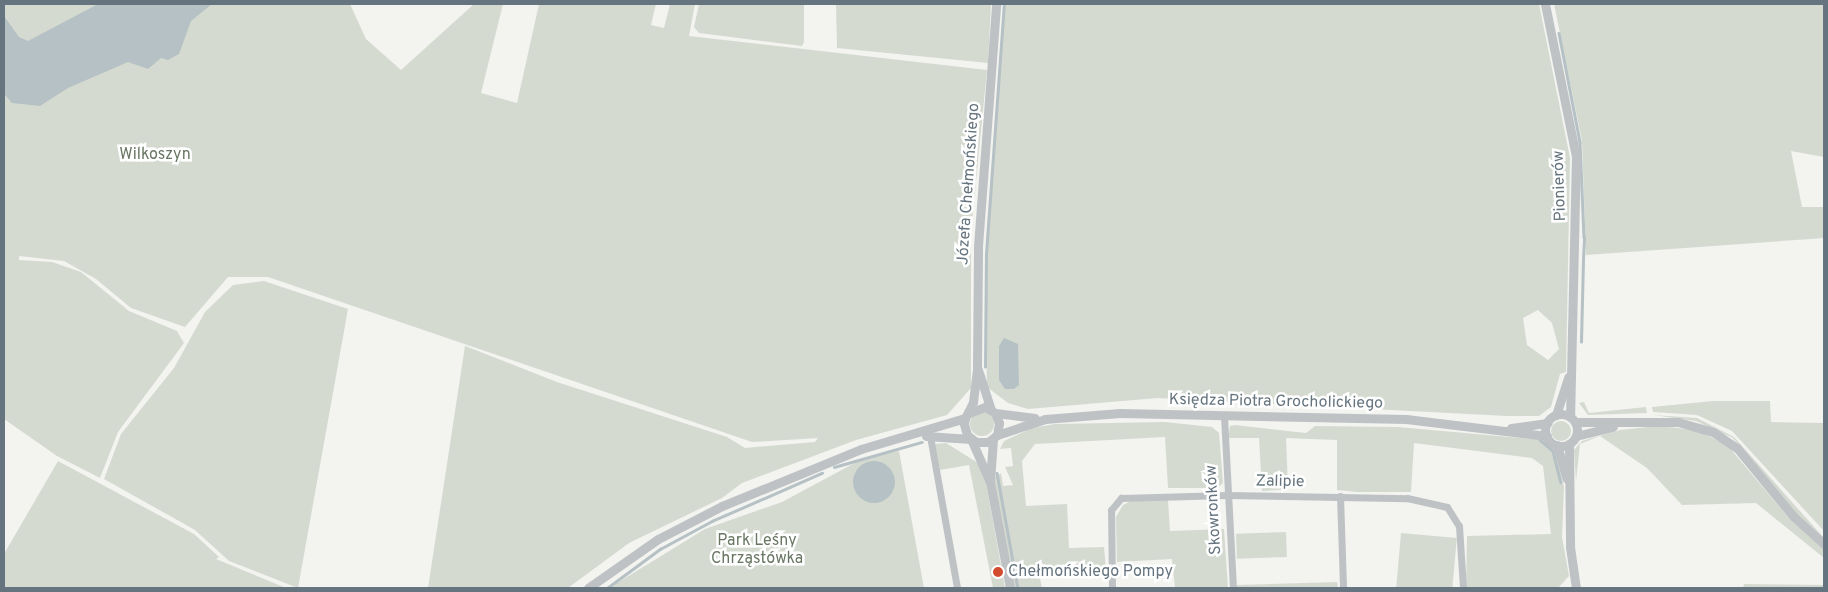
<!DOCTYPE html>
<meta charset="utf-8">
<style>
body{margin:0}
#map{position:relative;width:1828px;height:592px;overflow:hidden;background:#f3f3f0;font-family:Overpass,sans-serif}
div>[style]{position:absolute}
.green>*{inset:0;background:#d5dad1;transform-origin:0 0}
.round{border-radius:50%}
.water>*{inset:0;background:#b5c1c4}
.stream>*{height:2.5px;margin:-1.25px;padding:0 1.25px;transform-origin:1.25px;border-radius:1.25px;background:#b5c1c4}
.minor>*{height:7px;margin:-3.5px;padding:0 3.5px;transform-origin:3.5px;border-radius:3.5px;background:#bfc2c5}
.tertiary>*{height:9px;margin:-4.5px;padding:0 4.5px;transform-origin:4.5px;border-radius:4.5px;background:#bfc2c5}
.tertiary>.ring{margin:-4.5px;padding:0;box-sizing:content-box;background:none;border:9px solid #bfc2c5;border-radius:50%}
.dots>*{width:14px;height:14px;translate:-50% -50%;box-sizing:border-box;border:2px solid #fff;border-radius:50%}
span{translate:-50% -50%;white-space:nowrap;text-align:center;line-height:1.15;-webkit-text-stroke:5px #fff;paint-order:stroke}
.park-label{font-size:16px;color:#687663}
.street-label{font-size:16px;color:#65747e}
.poi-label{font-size:16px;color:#65747e}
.left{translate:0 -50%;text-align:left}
.frame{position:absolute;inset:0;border:5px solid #65747e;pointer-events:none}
</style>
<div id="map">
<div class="green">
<i style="clip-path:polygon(4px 4px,350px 4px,366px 39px,401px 70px,474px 4px,503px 4px,481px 93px,517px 103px,539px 4px,656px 4px,651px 25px,664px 28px,670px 4px,695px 4px,689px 36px,987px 70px,971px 232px,971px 388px,947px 415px,856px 440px,742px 483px,722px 498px,629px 543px,568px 588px,428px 588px,465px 346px,557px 382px,727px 437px,745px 448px,815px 442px,818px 438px,752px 442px,268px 277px,228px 277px,185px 327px,131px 308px,96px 279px,64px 261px,19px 256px,19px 260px,52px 262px,81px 272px,129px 311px,177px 331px,184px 343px,118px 432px,100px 478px,57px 456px,4px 419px)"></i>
<i style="clip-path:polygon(699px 4px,804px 4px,804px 42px,802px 46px,699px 33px,694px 27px)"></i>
<i style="clip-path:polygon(836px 4px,991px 4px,988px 63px,837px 48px)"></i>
<i style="clip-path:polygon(evenodd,1005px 4px,1539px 4px,1570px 158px,1566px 372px,1560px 374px,1551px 407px,1539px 416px,1507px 416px,1158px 398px,1028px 409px,1008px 403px,987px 387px,986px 329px,986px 241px,1005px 4px,1538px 310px,1552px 323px,1559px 349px,1548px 360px,1527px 345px,1523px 318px,1538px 310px)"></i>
<i style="clip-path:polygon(1554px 4px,1824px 4px,1824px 157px,1791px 151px,1802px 207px,1824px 207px,1824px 238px,1586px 255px,1582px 141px)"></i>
<i style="clip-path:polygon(264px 281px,348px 309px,298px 588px,229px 561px,195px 530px,104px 479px,121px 434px,174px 368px,205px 312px,233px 285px)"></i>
<i style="clip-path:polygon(1713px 401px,1770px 401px,1771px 422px,1824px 423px,1824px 531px,1732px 431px,1697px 415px,1653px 412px,1652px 407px)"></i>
<i style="clip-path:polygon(1584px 402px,1589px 413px,1646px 407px,1647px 413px,1588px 415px,1579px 403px)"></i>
<i class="round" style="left:970px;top:412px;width:24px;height:24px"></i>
<i style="clip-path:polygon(1653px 415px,1697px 418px,1734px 437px,1824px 538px,1796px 513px,1733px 438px,1696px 421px)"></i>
<i class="round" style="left:1551px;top:421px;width:20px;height:20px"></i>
<i style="clip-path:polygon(1165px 422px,1212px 427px,1219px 433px,1223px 483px,1217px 488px,1168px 488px,1165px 437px,1035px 444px,1022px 461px,1026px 506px,1067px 504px,1069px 548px,1104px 547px,1106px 569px,1039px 573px,1042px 588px,1014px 588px,993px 479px,1001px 473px,1003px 486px,1013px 485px,1005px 467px,1013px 466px,1011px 448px,1000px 449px,1004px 441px,1032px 428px,1055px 424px)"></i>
<i style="clip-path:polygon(1235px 425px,1306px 433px,1315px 426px,1398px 427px,1544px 440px,1556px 452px,1564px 487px,1562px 537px,1569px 576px,1558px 588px,1466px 588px,1467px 536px,1551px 534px,1543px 466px,1532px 458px,1414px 443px,1411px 492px,1357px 492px,1337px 490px,1337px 440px,1286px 438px,1288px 489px,1262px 491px,1259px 438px,1228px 438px,1230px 426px)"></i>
<i style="clip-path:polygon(1658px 426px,1697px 430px,1728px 446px,1789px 518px,1824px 549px,1824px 558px,1756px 503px,1682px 505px,1647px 468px,1600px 436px,1580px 444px,1576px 481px,1574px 450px,1582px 441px,1620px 430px)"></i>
<i style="clip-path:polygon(946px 443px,983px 466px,1005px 588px,993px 588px,969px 465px,940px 470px,935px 444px)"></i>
<i style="clip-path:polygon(899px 451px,924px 588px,609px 588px,705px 529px,782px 502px,864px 458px)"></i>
<i style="clip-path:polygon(58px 461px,194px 534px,219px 557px,216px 559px,286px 588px,4px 588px,4px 554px)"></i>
<i style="clip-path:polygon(1135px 499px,1168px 500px,1170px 531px,1224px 529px,1228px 588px,1175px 588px,1172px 559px,1117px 562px,1116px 517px,1123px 505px)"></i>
<i style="left:1286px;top:532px;width:25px;height:50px;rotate:88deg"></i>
<i style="left:1401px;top:533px;width:56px;height:55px;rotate:5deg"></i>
<i style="clip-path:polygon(1337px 582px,1338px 588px,1237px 588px,1237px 585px)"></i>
<i style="clip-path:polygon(1744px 584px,1824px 585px,1824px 588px,1743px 588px)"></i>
</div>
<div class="water">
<i style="clip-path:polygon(98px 4px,212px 4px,191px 21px,179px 54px,168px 60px,161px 58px,148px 69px,128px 62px,68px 88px,40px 106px,12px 103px,4px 94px,4px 16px,19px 37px,28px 41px)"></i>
<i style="clip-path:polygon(1004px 338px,1018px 344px,1019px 385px,1014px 389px,1005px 389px,999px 380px,999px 346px)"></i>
<i class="round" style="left:853px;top:461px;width:42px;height:42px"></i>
</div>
<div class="stream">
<i style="left:1559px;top:33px;width:111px;rotate:79.1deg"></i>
<i style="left:1580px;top:142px;width:95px;rotate:87.6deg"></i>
<i style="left:1583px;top:259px;width:21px;rotate:-87deg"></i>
<i style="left:1581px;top:342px;width:81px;rotate:-88.6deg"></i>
<i style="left:985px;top:367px;width:113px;rotate:-89.5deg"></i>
<i style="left:986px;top:254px;width:251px;rotate:-85.9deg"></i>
<i style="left:1540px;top:440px;width:17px;rotate:40deg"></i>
<i style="left:1553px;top:451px;width:32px;rotate:76deg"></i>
<i style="left:834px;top:467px;width:91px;rotate:-15.9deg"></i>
<i style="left:997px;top:473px;width:117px;rotate:79.7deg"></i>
<i style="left:607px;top:588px;width:66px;rotate:-36.3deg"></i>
<i style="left:660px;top:549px;width:59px;rotate:-28.3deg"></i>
<i style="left:712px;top:521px;width:120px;rotate:-23.6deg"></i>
</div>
<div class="minor">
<i style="left:1224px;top:416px;width:172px;rotate:87deg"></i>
<i style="left:930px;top:436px;width:154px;rotate:79.9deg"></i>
<i style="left:1340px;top:496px;width:92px;rotate:88.1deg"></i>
<i style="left:1112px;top:588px;width:78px;rotate:-90.7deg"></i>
<i style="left:1111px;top:510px;width:16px;rotate:-50deg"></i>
<i style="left:1121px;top:498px;width:106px;rotate:-1.6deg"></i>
<i style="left:1227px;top:495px;width:180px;rotate:1deg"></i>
<i style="left:1407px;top:498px;width:41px;rotate:12.7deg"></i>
<i style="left:1447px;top:507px;width:22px;rotate:58deg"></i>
<i style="left:1459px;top:526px;width:62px;rotate:86.3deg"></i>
</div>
<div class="tertiary">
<i style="left:1545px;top:4px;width:155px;rotate:78.5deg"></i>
<i style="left:1576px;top:156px;width:261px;rotate:91.3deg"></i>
<i style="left:978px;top:370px;width:42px;rotate:72deg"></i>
<i style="left:969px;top:413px;width:17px;rotate:-21deg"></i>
<i style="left:985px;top:407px;width:12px;rotate:31deg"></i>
<i style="left:995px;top:413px;width:11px;rotate:68deg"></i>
<i style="left:999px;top:423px;width:12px;rotate:99deg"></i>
<i style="left:997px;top:435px;width:11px;rotate:142deg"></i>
<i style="left:988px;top:442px;width:12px;rotate:180deg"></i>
<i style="left:976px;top:442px;width:11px;rotate:-142deg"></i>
<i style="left:967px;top:435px;width:11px;rotate:-105deg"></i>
<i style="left:964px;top:424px;width:6px;rotate:-81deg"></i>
<i style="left:965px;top:418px;width:18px;rotate:-63deg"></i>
<i style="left:973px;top:402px;width:35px;rotate:-83deg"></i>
<i style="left:977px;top:367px;width:121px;rotate:-89.5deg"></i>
<i style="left:978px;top:246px;width:243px;rotate:-85.7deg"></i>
<i style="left:995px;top:413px;width:40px;rotate:7.1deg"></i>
<i class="ring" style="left:1545px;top:414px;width:23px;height:23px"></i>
<i style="left:1556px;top:415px;width:40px;rotate:-72deg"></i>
<i style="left:1575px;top:422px;width:103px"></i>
<i style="left:1678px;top:422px;width:36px;rotate:16deg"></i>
<i style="left:1713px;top:432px;width:29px;rotate:34deg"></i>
<i style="left:1737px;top:448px;width:88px;rotate:50.5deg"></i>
<i style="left:1793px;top:516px;width:42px;rotate:42.1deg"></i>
<i style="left:1511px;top:428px;width:37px;rotate:-8deg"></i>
<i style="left:997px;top:435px;width:51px;rotate:-18.4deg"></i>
<i style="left:1045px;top:419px;width:75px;rotate:-4.6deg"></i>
<i style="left:1120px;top:413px;width:286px;rotate:1.2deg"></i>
<i style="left:1406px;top:419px;width:142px;rotate:6.9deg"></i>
<i style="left:926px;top:436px;width:45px;rotate:3.8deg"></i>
<i style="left:971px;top:439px;width:47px;rotate:66.2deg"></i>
<i style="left:1576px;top:436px;width:38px;rotate:-14deg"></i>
<i style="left:993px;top:439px;width:43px;rotate:94deg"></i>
<i style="left:990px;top:482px;width:108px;rotate:79.3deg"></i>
<i style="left:1569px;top:444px;width:103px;rotate:89.4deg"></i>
<i style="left:1570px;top:547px;width:41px;rotate:81.7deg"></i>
<i style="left:1557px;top:445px;width:35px;rotate:74deg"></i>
<i style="left:588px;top:588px;width:85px;rotate:-35deg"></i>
<i style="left:658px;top:539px;width:72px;rotate:-27.3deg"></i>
<i style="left:722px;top:506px;width:150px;rotate:-22.3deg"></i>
<i style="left:861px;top:449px;width:109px;rotate:-16.6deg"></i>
</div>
<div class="dots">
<i style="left:998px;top:572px;background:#d34c30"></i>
</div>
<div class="park-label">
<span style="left:155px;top:155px">Wilkoszyn</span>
<span style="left:757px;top:550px">Park Leśny<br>Chrząstówka</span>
</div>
<div class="street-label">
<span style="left:969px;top:184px;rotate:-86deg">Józefa Chełmońskiego</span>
<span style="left:1560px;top:186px;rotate:-92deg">Pionierów</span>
<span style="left:1276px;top:402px;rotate:1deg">Księdza Piotra Grocholickiego</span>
<span style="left:1280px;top:482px;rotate:1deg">Zalipie</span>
<span style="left:1214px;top:510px;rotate:-93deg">Skowronków</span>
</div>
<div class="poi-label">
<span class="left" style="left:1008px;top:572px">Chełmońskiego Pompy</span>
</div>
<div class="frame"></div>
</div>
